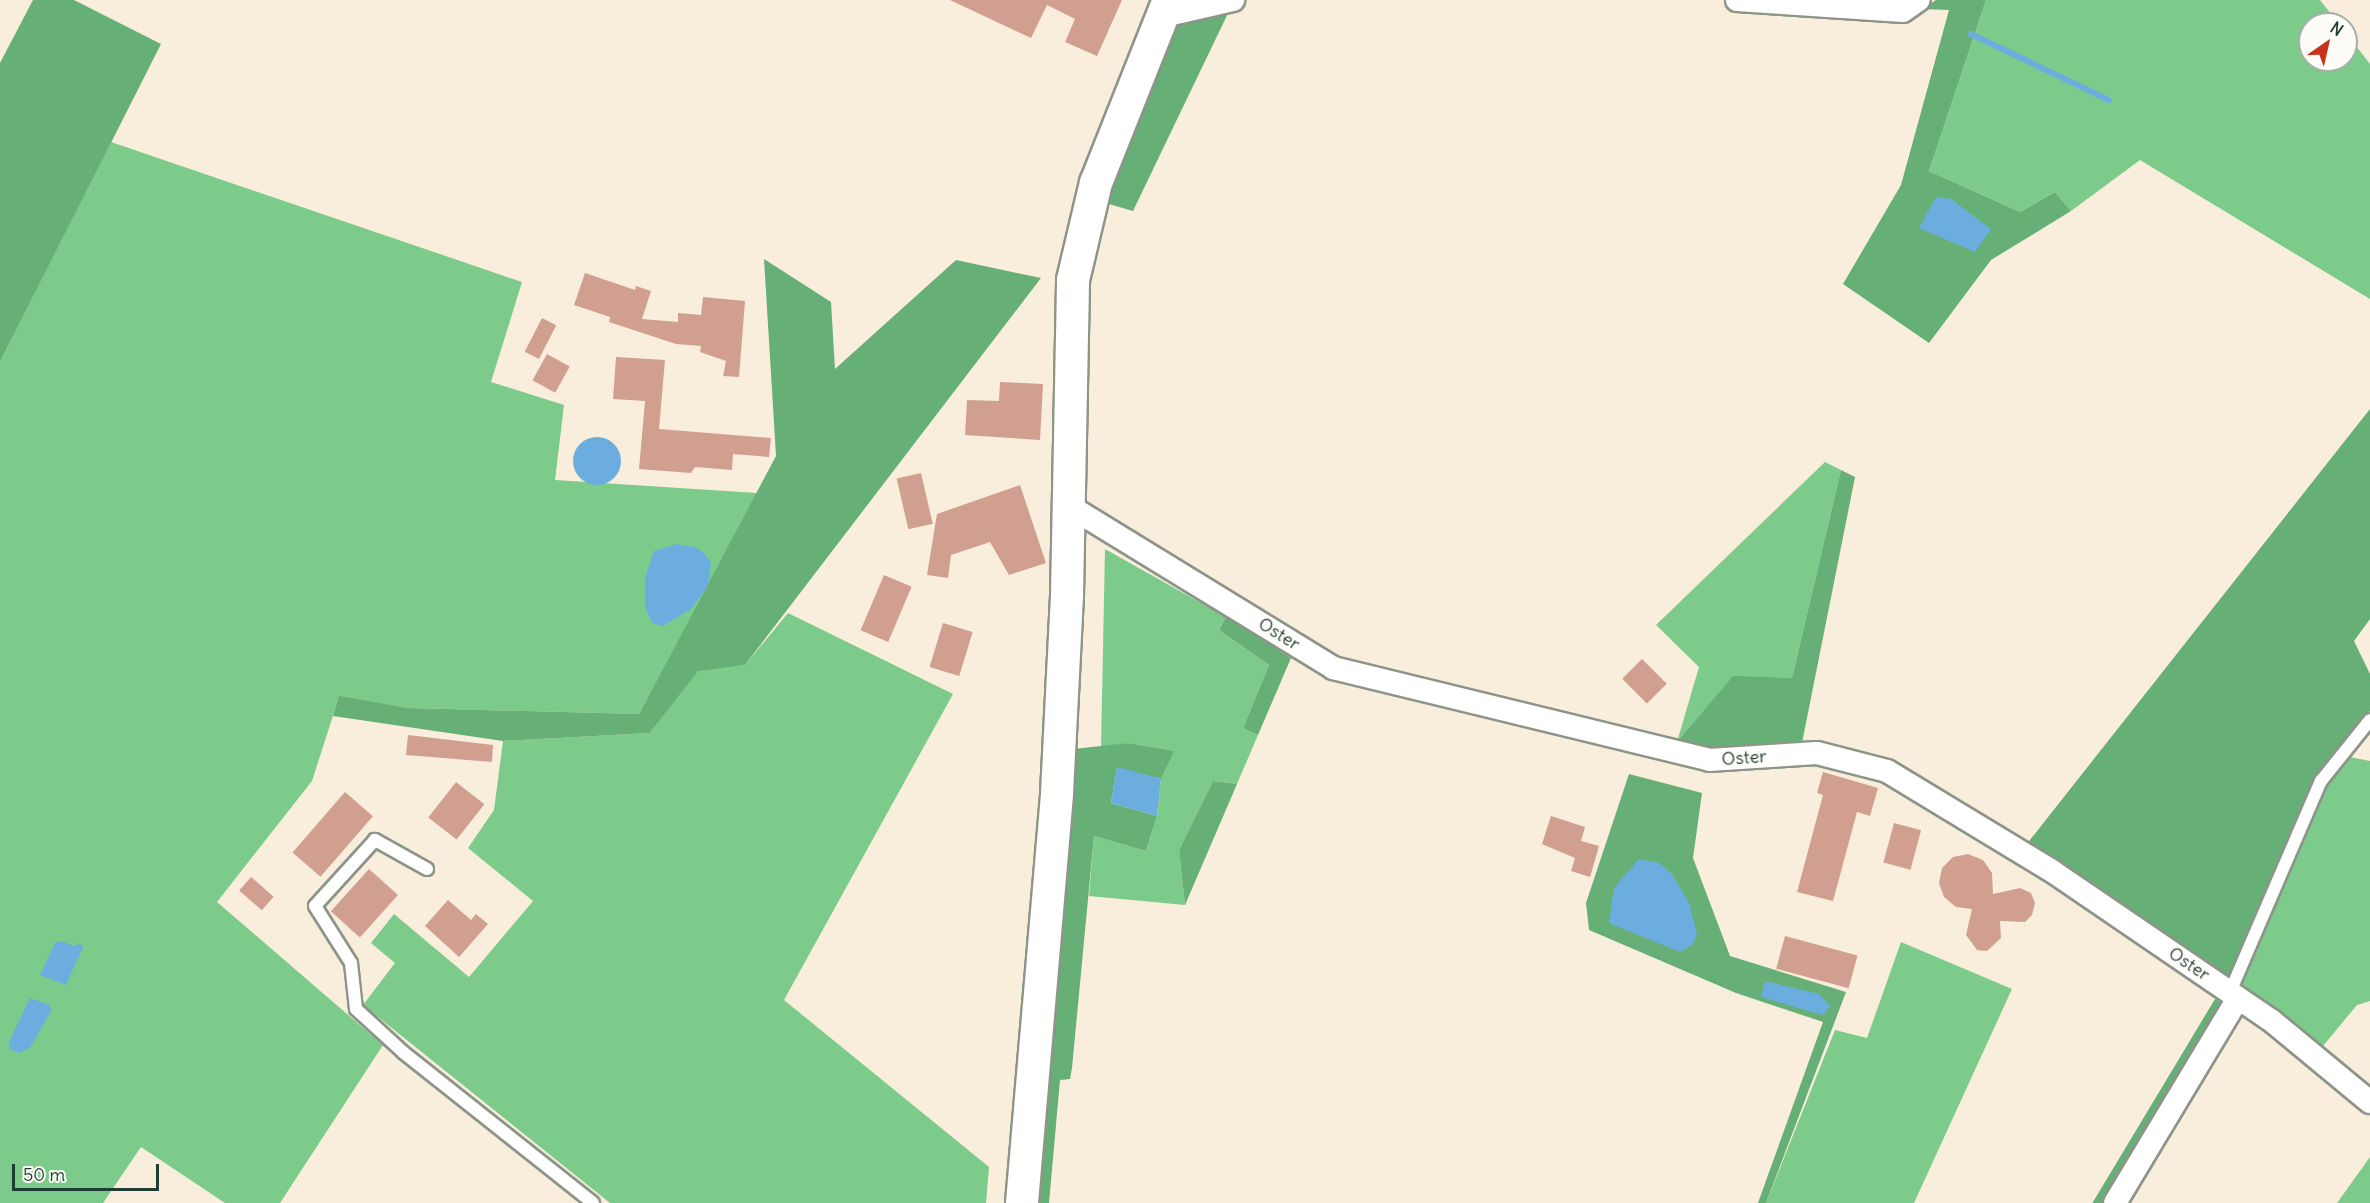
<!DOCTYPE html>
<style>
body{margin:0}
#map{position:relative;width:2370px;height:1203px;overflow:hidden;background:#f9eddc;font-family:Delius,sans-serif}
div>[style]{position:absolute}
.green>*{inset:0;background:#7dcb8a}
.forest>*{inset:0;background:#66af76;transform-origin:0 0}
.water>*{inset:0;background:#6cade0}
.round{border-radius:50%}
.stream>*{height:6px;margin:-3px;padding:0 3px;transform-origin:3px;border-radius:3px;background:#6cade0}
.building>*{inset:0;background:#d19f8f;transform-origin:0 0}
.roads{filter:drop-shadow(2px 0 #8c9588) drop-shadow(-2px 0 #8c9588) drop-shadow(0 2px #8c9588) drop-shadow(0 -2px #8c9588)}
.service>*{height:12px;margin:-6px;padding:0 6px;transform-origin:6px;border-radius:6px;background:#fff}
.minor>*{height:22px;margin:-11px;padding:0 11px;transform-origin:11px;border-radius:11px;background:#fff}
.secondary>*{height:32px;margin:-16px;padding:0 16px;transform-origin:16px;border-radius:16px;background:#fff}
span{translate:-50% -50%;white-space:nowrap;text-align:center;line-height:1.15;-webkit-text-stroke:5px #fdfcf7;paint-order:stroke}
.street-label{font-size:18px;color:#1f3d34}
.north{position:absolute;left:2298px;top:12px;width:60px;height:60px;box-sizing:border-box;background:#fdfcf7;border:2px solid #a4b0a9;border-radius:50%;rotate:34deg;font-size:16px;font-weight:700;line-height:24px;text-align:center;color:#1f3d34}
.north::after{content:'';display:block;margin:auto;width:21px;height:27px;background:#c8321e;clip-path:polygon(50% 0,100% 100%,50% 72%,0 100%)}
.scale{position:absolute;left:12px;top:1164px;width:147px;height:27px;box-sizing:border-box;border:3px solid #1f3d34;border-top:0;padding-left:8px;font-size:18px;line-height:21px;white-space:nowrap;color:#1f3d34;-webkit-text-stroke:4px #fdfcf7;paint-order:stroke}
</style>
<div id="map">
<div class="green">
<i style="clip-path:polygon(1986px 0,2320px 0,2339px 24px,2310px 24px,2310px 60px,2346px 60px,2346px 33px,2370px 64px,2370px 299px,2140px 160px,2071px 211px,2055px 192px,2020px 212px,1929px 171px)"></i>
<i style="clip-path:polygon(111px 142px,522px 282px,491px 382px,564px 405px,555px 480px,757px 493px,639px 714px,408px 708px,339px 697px,312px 781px,217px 902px,383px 1045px,280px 1203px,225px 1203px,141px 1147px,103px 1203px,0 1203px,0 362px)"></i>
<i style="clip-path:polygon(1825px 462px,1841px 470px,1792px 678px,1733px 677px,1677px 742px,1699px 667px,1656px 625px)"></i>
<i style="clip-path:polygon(1105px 549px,1226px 617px,1219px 630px,1269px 665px,1243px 728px,1258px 735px,1237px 784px,1213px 781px,1179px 850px,1185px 905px,1089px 896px,1094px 836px,1146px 851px,1157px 816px,1161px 779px,1173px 751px,1128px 743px,1101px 747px)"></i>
<i style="clip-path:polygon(788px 613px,953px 694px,784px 1000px,989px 1167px,986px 1203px,610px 1203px,363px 1005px,395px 963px,371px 943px,394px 914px,469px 977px,533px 901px,468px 848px,494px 810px,503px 741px,650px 733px,698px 670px,745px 665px)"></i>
<i style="clip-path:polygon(2345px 756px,2370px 761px,2370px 1001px,2357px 1005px,2318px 1052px,2240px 987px,2326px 785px)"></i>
<i style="clip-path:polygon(1901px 942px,2012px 989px,1914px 1203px,1766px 1203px,1835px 1030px,1867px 1038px)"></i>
<i style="clip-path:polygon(2370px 1157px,2370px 1203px,2337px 1203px)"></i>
</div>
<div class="forest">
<i style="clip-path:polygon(33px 0,74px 0,161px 44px,0 362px,0 63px)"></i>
<i style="clip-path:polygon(1936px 0,1986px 0,1929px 171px,2020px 212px,2055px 192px,2071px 211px,1991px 260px,1929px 343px,1843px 284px,1901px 185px,1949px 10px,1923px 9px)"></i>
<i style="clip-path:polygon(1232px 5px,1133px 211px,1102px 202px,1172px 21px)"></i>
<i style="clip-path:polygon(764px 259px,831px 302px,835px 369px,956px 260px,1041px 278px,745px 665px,698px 671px,650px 733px,503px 741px,333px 716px,339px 696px,408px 708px,639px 714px,776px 456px)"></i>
<i style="clip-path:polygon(2370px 409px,2370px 619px,2354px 641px,2370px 674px,2370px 711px,2338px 747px,2317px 781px,2228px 983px,2026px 845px)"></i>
<i style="clip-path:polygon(1841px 470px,1855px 477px,1801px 748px,1712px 751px,1677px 742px,1733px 676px,1792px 678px)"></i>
<i style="clip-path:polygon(1226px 617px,1291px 658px,1258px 735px,1243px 728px,1269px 665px,1219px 630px)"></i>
<i style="clip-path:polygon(1128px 743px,1174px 751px,1161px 779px,1117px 768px,1111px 803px,1157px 816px,1146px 851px,1094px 836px,1072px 1068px,1070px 1079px,1060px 1080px,1049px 1203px,1035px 1203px,1074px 749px)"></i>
<i style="clip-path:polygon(1629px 774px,1702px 793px,1693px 858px,1730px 956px,1846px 992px,1766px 1203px,1758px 1203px,1823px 1022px,1736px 993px,1589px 930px,1586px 903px)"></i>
<i style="clip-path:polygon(1213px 781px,1237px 784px,1185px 905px,1179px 850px)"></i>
<i style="left:2215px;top:999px;width:12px;height:238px;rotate:31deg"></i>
</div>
<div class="water">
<i style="clip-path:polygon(1936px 197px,1951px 199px,1991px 229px,1975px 252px,1919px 228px)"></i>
<i class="round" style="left:573px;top:437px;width:48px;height:48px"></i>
<i style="clip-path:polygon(677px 544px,695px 547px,704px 553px,711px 563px,708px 586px,691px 609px,663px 626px,652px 623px,645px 607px,645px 578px,654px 551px)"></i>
<i style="clip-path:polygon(1117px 767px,1161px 779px,1157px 816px,1111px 803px)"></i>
<i style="clip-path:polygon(1639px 859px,1659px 863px,1672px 874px,1689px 903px,1697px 934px,1693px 944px,1680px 952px,1609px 923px,1614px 888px)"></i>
<i style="clip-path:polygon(60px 941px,75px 946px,80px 943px,83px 947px,66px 985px,40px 975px,55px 943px)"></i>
<i style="clip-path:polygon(1765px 981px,1819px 994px,1830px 1006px,1823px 1015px,1761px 997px)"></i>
<i style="clip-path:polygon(30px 998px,50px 1005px,51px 1011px,30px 1048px,19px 1053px,9px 1048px,9px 1042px)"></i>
</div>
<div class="stream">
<i style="left:1971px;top:34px;width:153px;rotate:25.6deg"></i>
</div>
<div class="building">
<i style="clip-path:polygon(950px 0,1122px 0,1097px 56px,1065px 42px,1075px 19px,1047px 5px,1031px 38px)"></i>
<i style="clip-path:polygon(585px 273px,635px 290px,636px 286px,651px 291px,642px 319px,678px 322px,678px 313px,701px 315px,703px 297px,745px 301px,739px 377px,723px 376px,726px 361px,700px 352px,701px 346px,676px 344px,609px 322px,610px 317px,574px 305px)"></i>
<i style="left:542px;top:318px;width:16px;height:38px;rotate:27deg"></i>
<i style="left:547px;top:354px;width:26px;height:30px;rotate:29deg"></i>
<i style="clip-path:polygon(616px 357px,665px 360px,659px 429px,771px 438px,769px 457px,733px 454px,732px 470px,695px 467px,691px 473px,639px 469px,645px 401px,613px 399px)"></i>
<i style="clip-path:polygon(1000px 382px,1043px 384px,1040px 440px,965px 435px,967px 400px,999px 401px)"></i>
<i style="left:921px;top:473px;width:52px;height:25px;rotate:77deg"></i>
<i style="clip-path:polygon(1020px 485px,1046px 563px,1009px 575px,990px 542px,951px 555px,948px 578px,927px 575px,937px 514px)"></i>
<i style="left:884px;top:575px;width:30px;height:60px;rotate:23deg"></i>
<i style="left:943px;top:623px;width:31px;height:46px;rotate:17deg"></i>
<i style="left:1642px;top:659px;width:35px;height:28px;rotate:45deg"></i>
<i style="clip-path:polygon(408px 735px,493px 745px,492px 762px,406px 755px)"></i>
<i style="clip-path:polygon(1823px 772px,1878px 788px,1870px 816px,1857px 812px,1833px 901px,1797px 892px,1823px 795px,1817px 793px)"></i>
<i style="left:456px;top:782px;width:36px;height:45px;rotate:38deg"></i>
<i style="left:345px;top:792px;width:37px;height:80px;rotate:41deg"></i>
<i style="clip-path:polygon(1551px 816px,1585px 827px,1581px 841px,1599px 846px,1590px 877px,1571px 871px,1575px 858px,1542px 844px)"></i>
<i style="left:1894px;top:823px;width:28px;height:41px;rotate:15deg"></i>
<i style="clip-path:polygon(1968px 854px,1983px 860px,1992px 873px,1993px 894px,2020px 888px,2031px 893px,2035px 903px,2032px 915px,2025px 922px,2000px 921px,2001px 938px,1987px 951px,1977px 950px,1966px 935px,1972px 909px,1956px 907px,1944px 897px,1939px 883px,1942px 868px,1953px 857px)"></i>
<i style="left:369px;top:869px;width:39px;height:57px;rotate:42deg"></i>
<i style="left:251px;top:877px;width:30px;height:18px;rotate:41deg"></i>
<i style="clip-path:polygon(448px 900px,471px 920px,476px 914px,488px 924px,459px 957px,425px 926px)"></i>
<i style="left:1785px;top:936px;width:75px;height:34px;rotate:15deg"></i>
</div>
<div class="roads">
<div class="service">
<i style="left:427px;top:869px;width:60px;rotate:-150.9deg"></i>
<i style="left:375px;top:840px;width:89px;rotate:132.3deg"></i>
<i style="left:315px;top:906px;width:67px;rotate:57.7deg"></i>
<i style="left:351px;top:963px;width:46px;rotate:83.8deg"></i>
<i style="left:356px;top:1009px;width:65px;rotate:42.5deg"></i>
<i style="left:404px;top:1053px;width:241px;rotate:38.4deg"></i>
<i style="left:2230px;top:992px;width:230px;rotate:-66.7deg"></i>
<i style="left:2321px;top:781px;width:78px;rotate:-51.2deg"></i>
</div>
<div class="minor">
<i style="left:1737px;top:0;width:166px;rotate:3.8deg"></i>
<i style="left:1903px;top:11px;width:19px;rotate:-35deg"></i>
<i style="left:1163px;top:16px;width:72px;rotate:-12.9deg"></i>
<i style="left:1069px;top:506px;width:310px;rotate:31.5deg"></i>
<i style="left:1333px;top:668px;width:387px;rotate:13.7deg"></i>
<i style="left:1709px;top:760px;width:108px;rotate:-3.7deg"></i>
<i style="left:1817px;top:753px;width:72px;rotate:14.4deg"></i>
<i style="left:1887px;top:771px;width:193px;rotate:31.2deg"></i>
<i style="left:2052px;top:871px;width:266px;rotate:34.3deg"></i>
<i style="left:2272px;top:1021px;width:127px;rotate:39.6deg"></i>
<i style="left:2115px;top:1203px;width:239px;rotate:-59deg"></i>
</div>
<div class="secondary">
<i style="left:1022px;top:1203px;width:411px;rotate:-85.1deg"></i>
<i style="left:1057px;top:793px;width:197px;rotate:-87.1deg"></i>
<i style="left:1067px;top:596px;width:316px;rotate:-88.9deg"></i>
<i style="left:1073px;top:280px;width:100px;rotate:-76.7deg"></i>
<i style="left:1096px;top:183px;width:197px;rotate:-68.3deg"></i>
</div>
</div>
<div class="street-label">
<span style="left:1279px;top:634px;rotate:32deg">Oster</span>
<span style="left:1744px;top:758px;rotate:-4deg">Oster</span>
<span style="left:2189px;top:964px;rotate:34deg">Oster</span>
</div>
<div class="north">N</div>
<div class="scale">50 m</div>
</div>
